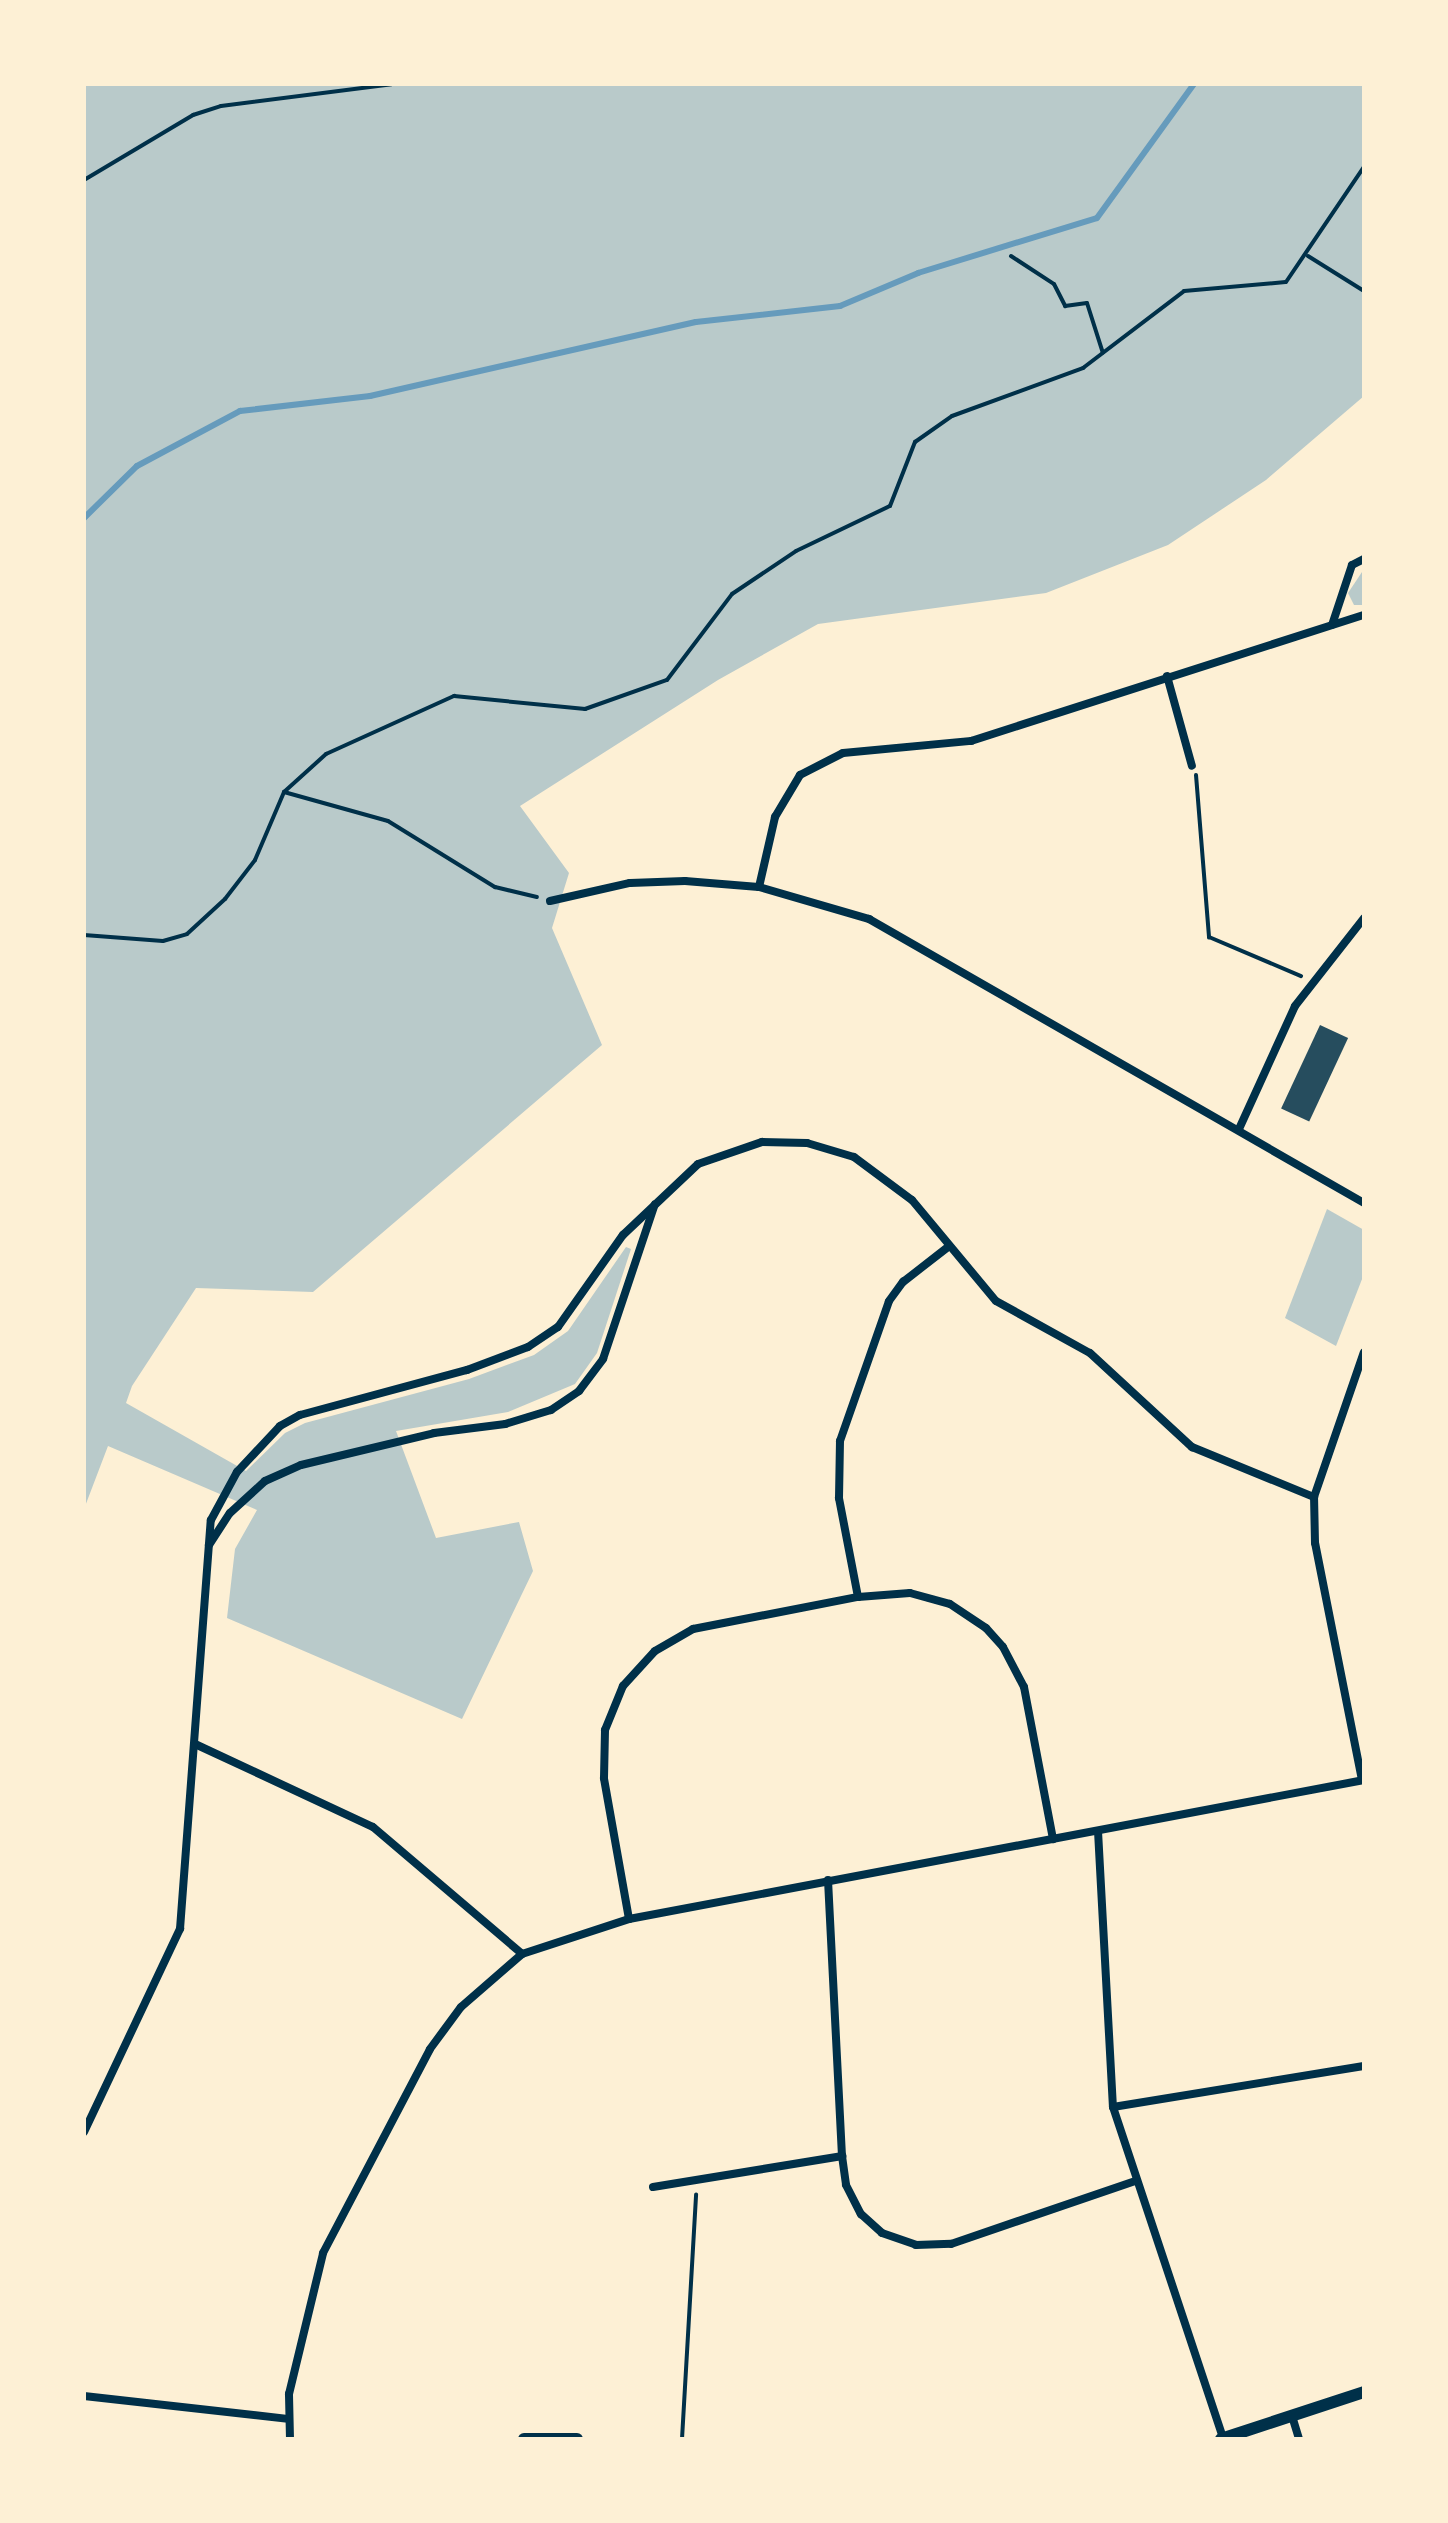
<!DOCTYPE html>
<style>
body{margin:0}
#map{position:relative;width:1448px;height:2523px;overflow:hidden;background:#fdf0d5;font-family:Commissioner,sans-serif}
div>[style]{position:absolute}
.green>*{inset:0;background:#b9caca}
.stream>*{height:6px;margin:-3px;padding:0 3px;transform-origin:3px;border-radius:3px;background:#669bbc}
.building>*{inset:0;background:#264d5e;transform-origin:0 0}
.path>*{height:4px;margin:-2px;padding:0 2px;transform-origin:2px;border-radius:2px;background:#003049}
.minor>*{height:8px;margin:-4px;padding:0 4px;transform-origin:4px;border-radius:4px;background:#003049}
.tertiary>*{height:12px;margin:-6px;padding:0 6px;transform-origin:6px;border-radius:6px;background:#003049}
span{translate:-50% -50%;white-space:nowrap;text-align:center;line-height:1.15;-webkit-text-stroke:6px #fdf0d5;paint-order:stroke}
.frame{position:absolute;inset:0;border:86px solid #fdf0d5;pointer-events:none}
</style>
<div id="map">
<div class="green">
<i style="clip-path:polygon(84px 84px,1364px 84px,1364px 396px,1266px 480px,1168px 545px,1046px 593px,818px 624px,718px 680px,520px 806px,569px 873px,552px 928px,602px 1045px,313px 1292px,196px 1288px,132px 1386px,126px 1403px,246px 1471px,285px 1433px,305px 1423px,469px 1379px,534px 1355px,568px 1331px,626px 1247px,631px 1249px,597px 1353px,575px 1384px,508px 1412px,396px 1431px,436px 1538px,519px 1522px,533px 1571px,462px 1719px,227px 1618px,235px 1549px,257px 1510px,108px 1446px,84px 1509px)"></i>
<i style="clip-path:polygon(1364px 569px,1364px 605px,1354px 605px,1348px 593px)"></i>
<i style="clip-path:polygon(1327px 1209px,1364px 1230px,1364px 1274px,1336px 1346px,1285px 1318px)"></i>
</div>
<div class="stream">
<i style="left:84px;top:518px;width:74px;rotate:-44.5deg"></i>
<i style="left:137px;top:466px;width:117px;rotate:-28.1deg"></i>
<i style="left:240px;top:411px;width:131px;rotate:-6.6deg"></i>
<i style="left:370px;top:396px;width:334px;rotate:-12.8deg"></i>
<i style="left:696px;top:322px;width:145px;rotate:-6.3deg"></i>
<i style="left:840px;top:306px;width:85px;rotate:-22.9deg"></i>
<i style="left:918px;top:273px;width:187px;rotate:-17.1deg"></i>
<i style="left:1097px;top:218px;width:165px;rotate:-54.1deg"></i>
</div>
<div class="building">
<i style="left:1320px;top:1025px;width:31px;height:92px;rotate:25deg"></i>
</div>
<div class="path">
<i style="left:84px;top:180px;width:127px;rotate:-30.8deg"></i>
<i style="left:193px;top:115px;width:29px;rotate:-18deg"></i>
<i style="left:221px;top:106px;width:172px;rotate:-7.3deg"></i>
<i style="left:1011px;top:256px;width:51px;rotate:33.1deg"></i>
<i style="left:1054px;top:284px;width:25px;rotate:63deg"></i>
<i style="left:1065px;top:306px;width:22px;rotate:-8deg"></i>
<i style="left:1087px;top:303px;width:52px;rotate:72.3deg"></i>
<i style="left:1308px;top:256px;width:66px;rotate:32deg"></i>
<i style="left:1196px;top:775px;width:163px;rotate:85.4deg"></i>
<i style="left:1209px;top:937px;width:100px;rotate:23deg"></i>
<i style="left:284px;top:792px;width:108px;rotate:15.6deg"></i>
<i style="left:388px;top:821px;width:126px;rotate:31.7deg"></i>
<i style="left:495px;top:887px;width:43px;rotate:13.4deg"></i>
<i style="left:84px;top:935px;width:79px;rotate:4.3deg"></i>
<i style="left:163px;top:941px;width:25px;rotate:-16deg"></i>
<i style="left:187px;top:934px;width:52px;rotate:-42.6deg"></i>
<i style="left:225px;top:899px;width:49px;rotate:-52.4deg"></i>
<i style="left:255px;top:860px;width:74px;rotate:-66.9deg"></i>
<i style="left:284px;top:792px;width:57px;rotate:-42.1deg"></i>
<i style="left:326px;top:754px;width:141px;rotate:-24.4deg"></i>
<i style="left:454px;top:696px;width:132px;rotate:5.7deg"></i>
<i style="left:585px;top:709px;width:87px;rotate:-19.5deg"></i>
<i style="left:667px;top:680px;width:108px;rotate:-52.9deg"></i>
<i style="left:732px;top:594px;width:77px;rotate:-33.9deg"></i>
<i style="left:796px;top:551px;width:104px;rotate:-25.6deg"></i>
<i style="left:890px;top:506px;width:69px;rotate:-68.7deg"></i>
<i style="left:915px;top:442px;width:45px;rotate:-35.1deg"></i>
<i style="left:952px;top:416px;width:140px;rotate:-20.1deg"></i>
<i style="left:1083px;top:368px;width:127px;rotate:-37.3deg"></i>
<i style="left:1184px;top:291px;width:102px;rotate:-5deg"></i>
<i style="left:1286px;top:282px;width:139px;rotate:-55.9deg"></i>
<i style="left:682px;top:2439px;width:245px;rotate:-86.7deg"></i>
</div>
<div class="minor">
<i style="left:1332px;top:625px;width:63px;rotate:-71.6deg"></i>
<i style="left:1352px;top:565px;width:13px;rotate:-27deg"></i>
<i style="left:1167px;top:676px;width:93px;rotate:74.5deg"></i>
<i style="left:759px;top:887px;width:72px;rotate:-77.1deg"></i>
<i style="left:775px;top:817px;width:49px;rotate:-59.2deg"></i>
<i style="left:800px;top:775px;width:48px;rotate:-27.1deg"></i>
<i style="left:843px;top:753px;width:129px;rotate:-5.4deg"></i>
<i style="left:971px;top:741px;width:413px;rotate:-17.8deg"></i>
<i style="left:550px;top:901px;width:82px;rotate:-12.7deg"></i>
<i style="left:630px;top:883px;width:55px;rotate:-2.1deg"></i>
<i style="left:685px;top:881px;width:74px;rotate:4.6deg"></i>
<i style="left:759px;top:887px;width:115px;rotate:16.2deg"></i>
<i style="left:869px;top:919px;width:571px;rotate:29.84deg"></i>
<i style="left:1239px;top:1129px;width:135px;rotate:-65.5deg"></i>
<i style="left:1295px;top:1006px;width:112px;rotate:-51.9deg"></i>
<i style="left:209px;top:1545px;width:38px;rotate:-57deg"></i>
<i style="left:230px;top:1513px;width:47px;rotate:-42.4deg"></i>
<i style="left:265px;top:1481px;width:39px;rotate:-24deg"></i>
<i style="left:301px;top:1465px;width:137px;rotate:-13.5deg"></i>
<i style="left:434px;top:1433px;width:72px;rotate:-7.2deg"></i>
<i style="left:505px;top:1424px;width:48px;rotate:-16.9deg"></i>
<i style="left:551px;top:1410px;width:34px;rotate:-34deg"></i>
<i style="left:579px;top:1391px;width:40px;rotate:-53deg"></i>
<i style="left:603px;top:1359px;width:163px;rotate:-71.5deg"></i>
<i style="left:858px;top:1597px;width:101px;rotate:-100.9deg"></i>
<i style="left:839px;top:1498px;width:57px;rotate:-89deg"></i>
<i style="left:840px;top:1441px;width:148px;rotate:-70.7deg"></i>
<i style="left:889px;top:1301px;width:24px;rotate:-54deg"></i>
<i style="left:903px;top:1282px;width:57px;rotate:-37.9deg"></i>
<i style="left:195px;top:1744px;width:196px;rotate:25deg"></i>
<i style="left:373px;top:1827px;width:196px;rotate:40.4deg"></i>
<i style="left:1362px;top:1780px;width:242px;rotate:-101.2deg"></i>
<i style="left:1315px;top:1543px;width:46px;rotate:-91.2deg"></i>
<i style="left:1314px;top:1497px;width:153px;rotate:-71deg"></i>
<i style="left:1098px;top:1831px;width:276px;rotate:86.9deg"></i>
<i style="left:1113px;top:2107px;width:349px;rotate:71.6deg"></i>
<i style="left:828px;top:1880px;width:276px;rotate:87.1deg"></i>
<i style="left:842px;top:2156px;width:29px;rotate:82deg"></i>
<i style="left:846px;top:2185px;width:33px;rotate:63deg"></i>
<i style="left:861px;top:2214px;width:28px;rotate:42deg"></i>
<i style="left:882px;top:2233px;width:36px;rotate:19deg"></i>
<i style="left:916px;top:2245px;width:35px;rotate:-2deg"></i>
<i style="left:951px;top:2244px;width:194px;rotate:-18.9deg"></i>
<i style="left:629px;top:1919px;width:143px;rotate:-100.1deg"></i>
<i style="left:604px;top:1778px;width:48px;rotate:-88.8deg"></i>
<i style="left:605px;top:1730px;width:48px;rotate:-67.8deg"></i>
<i style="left:623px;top:1686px;width:47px;rotate:-47.6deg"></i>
<i style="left:655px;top:1651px;width:44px;rotate:-30.1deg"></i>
<i style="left:693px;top:1629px;width:168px;rotate:-11deg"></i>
<i style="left:858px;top:1597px;width:52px;rotate:-4.4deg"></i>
<i style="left:910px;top:1593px;width:41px;rotate:15.4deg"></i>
<i style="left:950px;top:1604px;width:43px;rotate:33.7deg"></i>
<i style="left:986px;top:1628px;width:25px;rotate:48deg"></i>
<i style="left:1003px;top:1647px;width:45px;rotate:62.3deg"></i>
<i style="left:1024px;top:1687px;width:155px;rotate:79.2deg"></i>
<i style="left:1113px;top:2107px;width:254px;rotate:-9.3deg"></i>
<i style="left:84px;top:2132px;width:225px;rotate:-64.7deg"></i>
<i style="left:180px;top:1929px;width:410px;rotate:-85.7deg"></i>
<i style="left:211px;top:1520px;width:55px;rotate:-61.6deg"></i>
<i style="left:237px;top:1472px;width:63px;rotate:-46.9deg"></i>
<i style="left:280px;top:1426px;width:23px;rotate:-29deg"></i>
<i style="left:300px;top:1415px;width:173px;rotate:-15.1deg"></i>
<i style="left:467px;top:1370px;width:65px;rotate:-20.7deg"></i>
<i style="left:528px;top:1347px;width:36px;rotate:-34deg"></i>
<i style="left:558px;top:1327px;width:113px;rotate:-54.8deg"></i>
<i style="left:623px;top:1235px;width:103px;rotate:-43.4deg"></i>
<i style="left:698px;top:1164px;width:68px;rotate:-19deg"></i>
<i style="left:762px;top:1142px;width:45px;rotate:1.3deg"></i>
<i style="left:807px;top:1143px;width:49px;rotate:16.6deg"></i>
<i style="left:854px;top:1157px;width:72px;rotate:36.6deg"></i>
<i style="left:912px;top:1200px;width:131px;rotate:50.3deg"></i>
<i style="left:996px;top:1301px;width:107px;rotate:29deg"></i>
<i style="left:1090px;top:1353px;width:139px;rotate:42.7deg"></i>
<i style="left:1192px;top:1447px;width:132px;rotate:22.3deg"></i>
<i style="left:653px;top:2187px;width:192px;rotate:-9.3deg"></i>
<i style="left:84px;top:2396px;width:205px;rotate:6.4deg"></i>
<i style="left:1292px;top:2416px;width:24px;rotate:73deg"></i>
<i style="left:290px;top:2439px;width:45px;rotate:-91.3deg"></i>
<i style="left:289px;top:2394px;width:145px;rotate:-76.4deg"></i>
<i style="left:323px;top:2253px;width:230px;rotate:-62.3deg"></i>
<i style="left:430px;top:2049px;width:52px;rotate:-53.6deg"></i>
<i style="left:461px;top:2007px;width:81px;rotate:-41deg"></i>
<i style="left:522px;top:1954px;width:113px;rotate:-18.1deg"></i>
<i style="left:629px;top:1919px;width:748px;rotate:-10.71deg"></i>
</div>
<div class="tertiary">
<i style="left:524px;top:2439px;width:53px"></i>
<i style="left:1221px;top:2439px;width:151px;rotate:-18.2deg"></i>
</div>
<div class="frame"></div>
</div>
